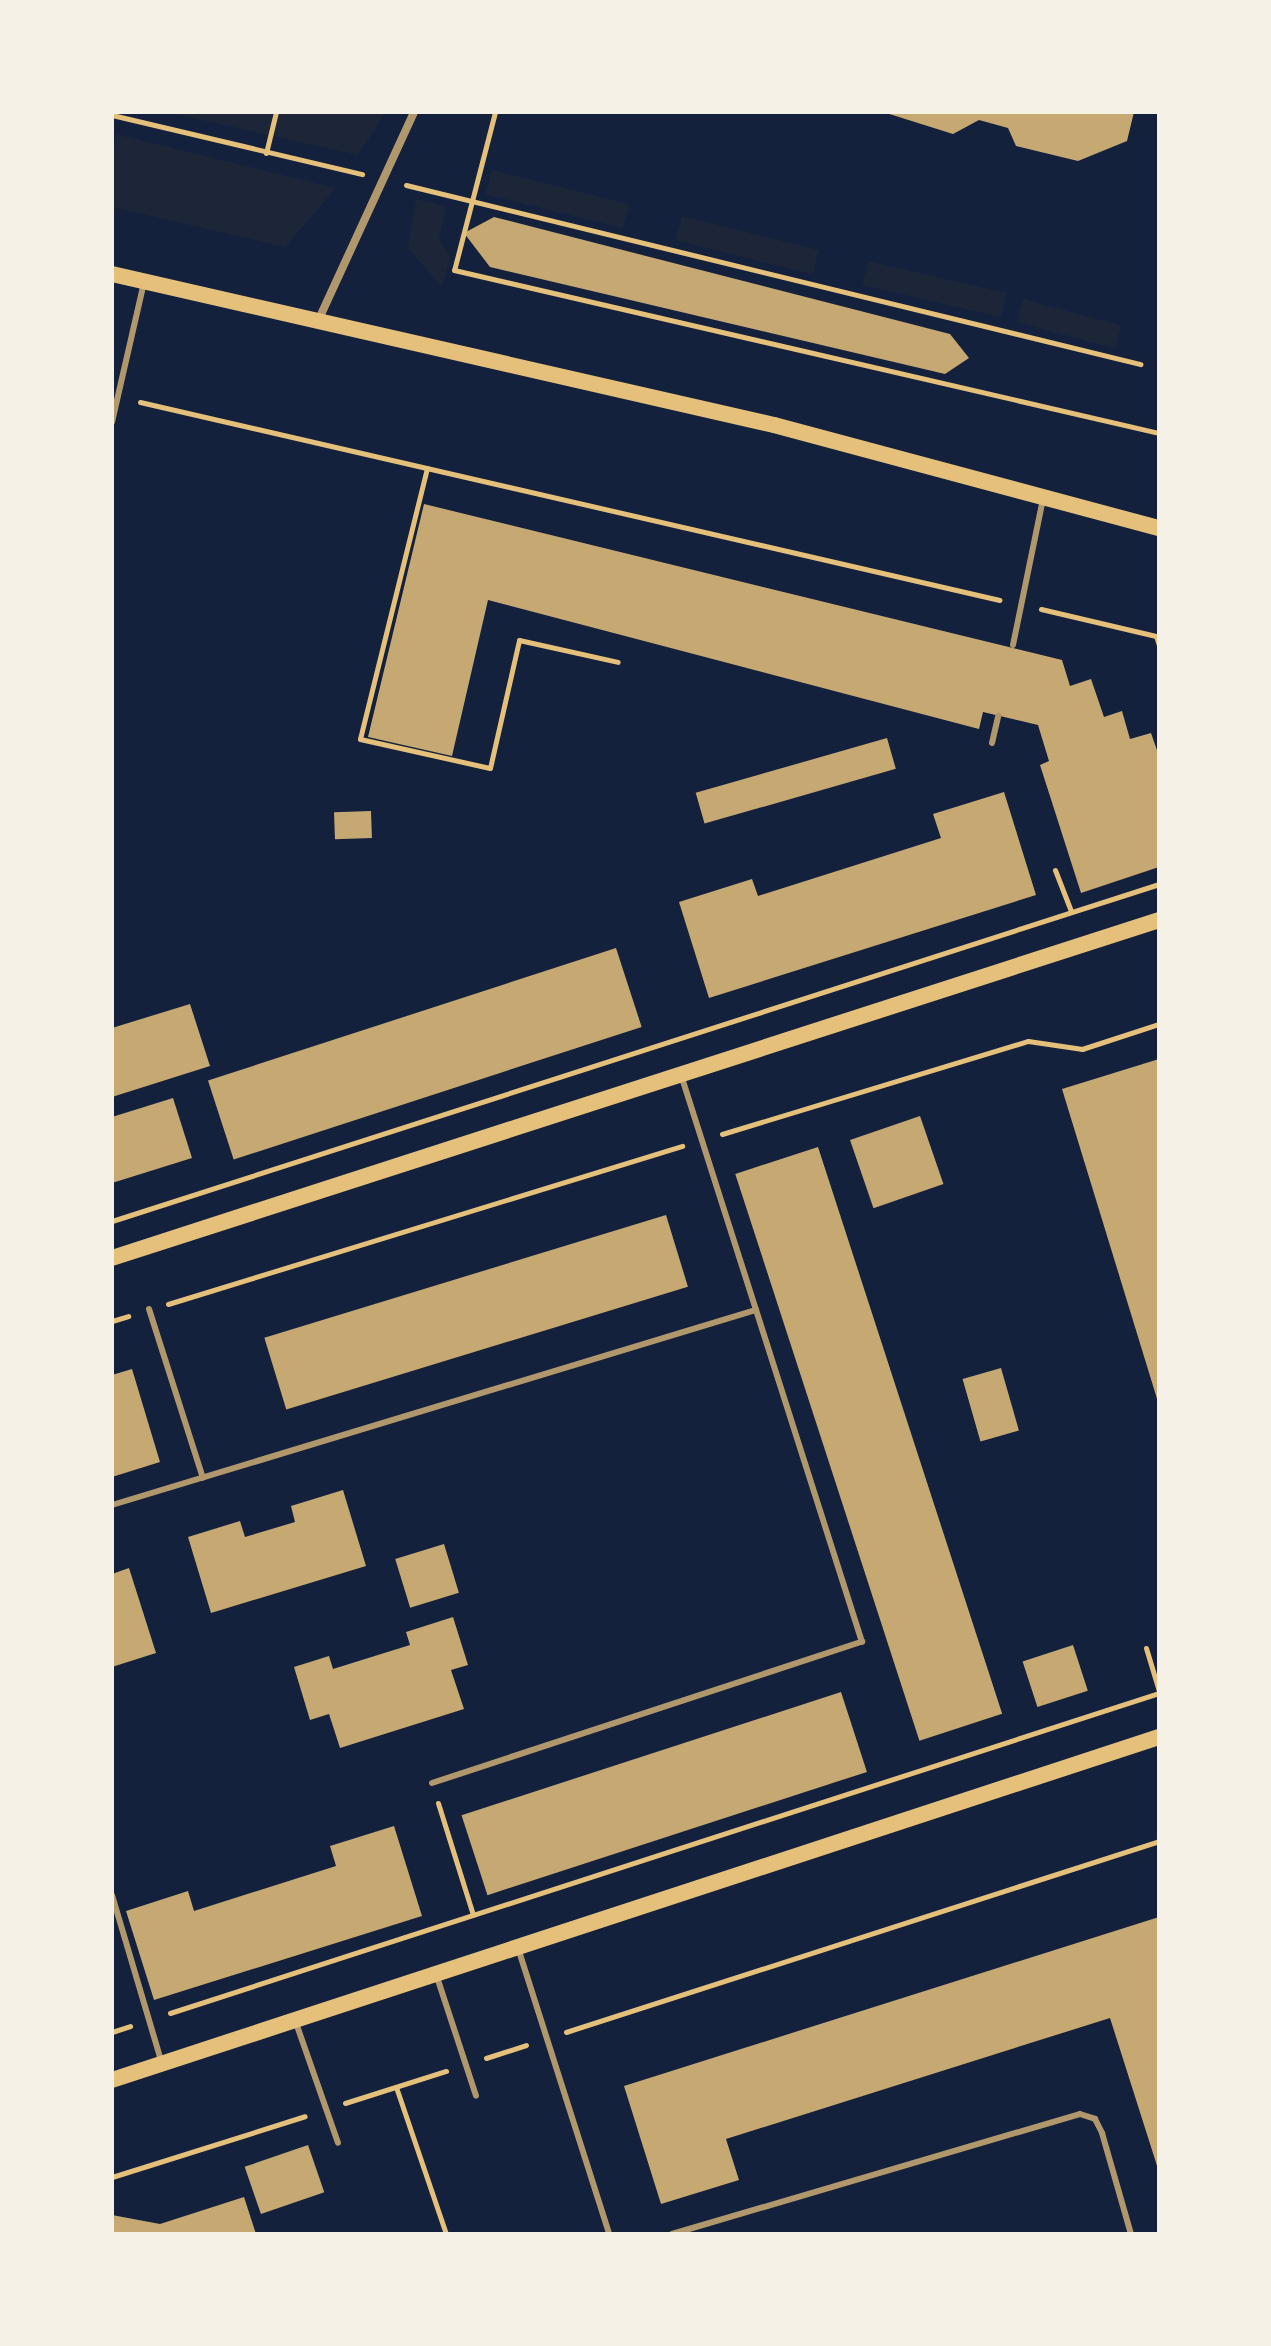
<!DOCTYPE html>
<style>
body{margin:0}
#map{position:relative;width:1271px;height:2346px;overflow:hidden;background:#14213d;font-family:"PT Sans",sans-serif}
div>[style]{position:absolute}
.green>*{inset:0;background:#1d2539;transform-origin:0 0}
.building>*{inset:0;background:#c6a872;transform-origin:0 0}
.path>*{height:5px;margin:-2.5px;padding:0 2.5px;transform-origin:2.5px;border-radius:2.5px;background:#e5c07b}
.service>*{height:6px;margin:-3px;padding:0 3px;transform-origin:3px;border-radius:3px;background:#b1986c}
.minor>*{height:8px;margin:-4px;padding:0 4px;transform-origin:4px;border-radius:4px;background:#b1986c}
.secondary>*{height:16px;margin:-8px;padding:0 8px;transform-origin:8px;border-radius:8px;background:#e5c07b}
span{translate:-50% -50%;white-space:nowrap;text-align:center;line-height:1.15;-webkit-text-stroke:6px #f6f1e7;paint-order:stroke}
.frame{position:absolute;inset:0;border:114px solid #f6f1e7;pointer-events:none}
</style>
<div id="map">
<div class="green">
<i style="clip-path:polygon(166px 112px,386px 112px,358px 155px)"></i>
<i style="clip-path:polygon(115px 134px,336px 188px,285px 247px,112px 207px)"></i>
<i style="left:492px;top:170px;width:141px;height:25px;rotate:14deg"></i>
<i style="clip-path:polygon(416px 199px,446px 207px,439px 239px,450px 257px,442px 287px,408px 248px)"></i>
<i style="left:682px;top:216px;width:141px;height:25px;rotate:14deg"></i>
<i style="left:868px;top:261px;width:142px;height:25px;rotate:13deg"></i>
<i style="left:1023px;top:299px;width:102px;height:24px;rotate:15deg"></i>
</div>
<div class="building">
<i style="clip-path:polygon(883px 112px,1134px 112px,1127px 141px,1078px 161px,1016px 146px,1008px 128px,979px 120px,953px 134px)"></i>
<i style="clip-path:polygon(494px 217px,950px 334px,969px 358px,945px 374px,490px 267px,464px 233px)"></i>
<i style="clip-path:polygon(424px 504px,1062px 660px,1070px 686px,1091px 679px,1104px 717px,1122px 711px,1130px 739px,1151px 733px,1159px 756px,1159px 867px,1081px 893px,1040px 765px,1049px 761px,1038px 725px,983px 712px,979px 729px,488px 600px,452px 756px,368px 737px)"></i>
<i style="left:887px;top:738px;width:32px;height:199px;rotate:74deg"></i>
<i style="clip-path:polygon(1004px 792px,1036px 895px,709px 998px,679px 902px,752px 879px,758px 896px,941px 838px,933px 814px)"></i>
<i style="left:371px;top:811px;width:27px;height:37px;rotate:88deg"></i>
<i style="left:616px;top:948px;width:83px;height:429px;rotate:72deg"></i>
<i style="clip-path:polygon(190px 1004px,210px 1066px,112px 1097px,112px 1028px)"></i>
<i style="clip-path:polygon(1159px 1059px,1159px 1402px,1158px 1402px,1062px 1089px)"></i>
<i style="clip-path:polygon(173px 1098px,192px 1158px,112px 1183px,112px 1117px)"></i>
<i style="left:920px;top:1116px;width:72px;height:74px;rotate:71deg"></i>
<i style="left:818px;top:1147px;width:596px;height:87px;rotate:72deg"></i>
<i style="left:666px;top:1215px;width:75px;height:420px;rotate:73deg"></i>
<i style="left:1001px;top:1368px;width:65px;height:40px;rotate:74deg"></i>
<i style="clip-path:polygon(132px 1369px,160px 1462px,112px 1477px,112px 1375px)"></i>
<i style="clip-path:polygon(343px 1490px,366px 1566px,211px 1613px,188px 1537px,240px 1521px,245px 1537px,295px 1522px,291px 1506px)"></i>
<i style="left:444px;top:1544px;width:51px;height:51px;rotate:73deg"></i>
<i style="clip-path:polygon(129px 1568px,156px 1653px,112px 1667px,112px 1574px)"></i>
<i style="clip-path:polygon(453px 1617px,468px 1665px,451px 1670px,464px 1709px,340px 1748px,329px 1714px,310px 1720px,294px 1667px,329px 1656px,333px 1669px,410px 1645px,406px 1632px)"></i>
<i style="left:1073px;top:1645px;width:48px;height:53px;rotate:72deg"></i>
<i style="left:841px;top:1692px;width:84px;height:399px;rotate:72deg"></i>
<i style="clip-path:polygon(394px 1826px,422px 1916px,154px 2000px,126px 1911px,188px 1891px,194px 1911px,336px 1866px,330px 1846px)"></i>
<i style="clip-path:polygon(1159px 1917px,1159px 2172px,1110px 2018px,726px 2139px,739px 2180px,661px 2204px,624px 2086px)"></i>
<i style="left:308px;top:2145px;width:50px;height:67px;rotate:71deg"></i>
<i style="clip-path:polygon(244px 2197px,256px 2234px,112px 2234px,112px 2215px,160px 2224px)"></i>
</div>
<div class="path">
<i style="left:495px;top:112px;width:163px;rotate:104.5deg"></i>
<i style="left:454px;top:270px;width:724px;rotate:13.02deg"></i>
<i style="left:112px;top:115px;width:257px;rotate:13.3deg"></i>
<i style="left:266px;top:153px;width:42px;rotate:-76.3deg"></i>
<i style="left:406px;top:185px;width:756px;rotate:13.71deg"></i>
<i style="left:140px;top:402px;width:882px;rotate:12.97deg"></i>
<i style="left:427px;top:468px;width:279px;rotate:103.9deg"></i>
<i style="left:360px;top:739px;width:133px;rotate:12.6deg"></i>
<i style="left:490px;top:768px;width:131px;rotate:-77.2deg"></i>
<i style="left:519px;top:640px;width:101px;rotate:12.5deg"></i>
<i style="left:1041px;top:609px;width:118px;rotate:13.2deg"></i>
<i style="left:1156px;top:636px;width:9px;rotate:72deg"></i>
<i style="left:1055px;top:870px;width:44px;rotate:68.7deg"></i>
<i style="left:722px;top:1134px;width:320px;rotate:-16.9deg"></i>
<i style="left:1028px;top:1041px;width:55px;rotate:8.4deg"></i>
<i style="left:1082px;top:1049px;width:81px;rotate:-18deg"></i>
<i style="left:112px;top:1221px;width:1100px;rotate:-17.84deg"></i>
<i style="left:168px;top:1304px;width:538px;rotate:-17.09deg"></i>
<i style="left:112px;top:1321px;width:17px;rotate:-17deg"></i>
<i style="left:1146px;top:1648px;width:45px;rotate:73.2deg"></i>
<i style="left:438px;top:1803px;width:117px;rotate:72.6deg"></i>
<i style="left:170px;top:2013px;width:1039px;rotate:-17.93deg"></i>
<i style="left:112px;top:2032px;width:19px;rotate:-18deg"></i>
<i style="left:566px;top:2032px;width:623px;rotate:-17.85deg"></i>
<i style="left:486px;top:2058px;width:42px;rotate:-18deg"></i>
<i style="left:396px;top:2087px;width:155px;rotate:71.2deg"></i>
<i style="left:345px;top:2103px;width:106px;rotate:-17.6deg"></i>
<i style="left:112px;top:2177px;width:202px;rotate:-17.5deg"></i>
</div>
<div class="service">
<i style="left:112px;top:422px;width:144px;rotate:-77.1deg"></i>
<i style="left:1013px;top:645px;width:149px;rotate:-78.4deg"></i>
<i style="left:992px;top:743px;width:28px;rotate:-77deg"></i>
<i style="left:149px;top:1309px;width:177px;rotate:72.3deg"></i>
<i style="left:112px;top:1505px;width:673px;rotate:-16.85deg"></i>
<i style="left:432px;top:1783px;width:453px;rotate:-18.2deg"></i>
<i style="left:862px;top:1642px;width:595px;rotate:-107.7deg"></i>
<i style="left:112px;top:1895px;width:176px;rotate:73.5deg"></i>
<i style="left:518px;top:1948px;width:300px;rotate:72.3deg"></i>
<i style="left:436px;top:1974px;width:128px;rotate:71.8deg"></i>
<i style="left:295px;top:2020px;width:130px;rotate:70.7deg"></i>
<i style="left:672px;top:2234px;width:425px;rotate:-16.4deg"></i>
<i style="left:1080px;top:2114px;width:16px;rotate:18deg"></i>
<i style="left:1095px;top:2119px;width:16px;rotate:63deg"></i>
<i style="left:1102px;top:2133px;width:105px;rotate:74deg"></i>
</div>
<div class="minor">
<i style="left:318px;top:321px;width:230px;rotate:-65.3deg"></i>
</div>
<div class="secondary">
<i style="left:112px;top:274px;width:679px;rotate:12.85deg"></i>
<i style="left:774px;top:425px;width:399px;rotate:15deg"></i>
<i style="left:112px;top:1258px;width:1100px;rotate:-17.89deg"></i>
<i style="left:112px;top:2080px;width:1102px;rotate:-18.14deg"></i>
</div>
<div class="frame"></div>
</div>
